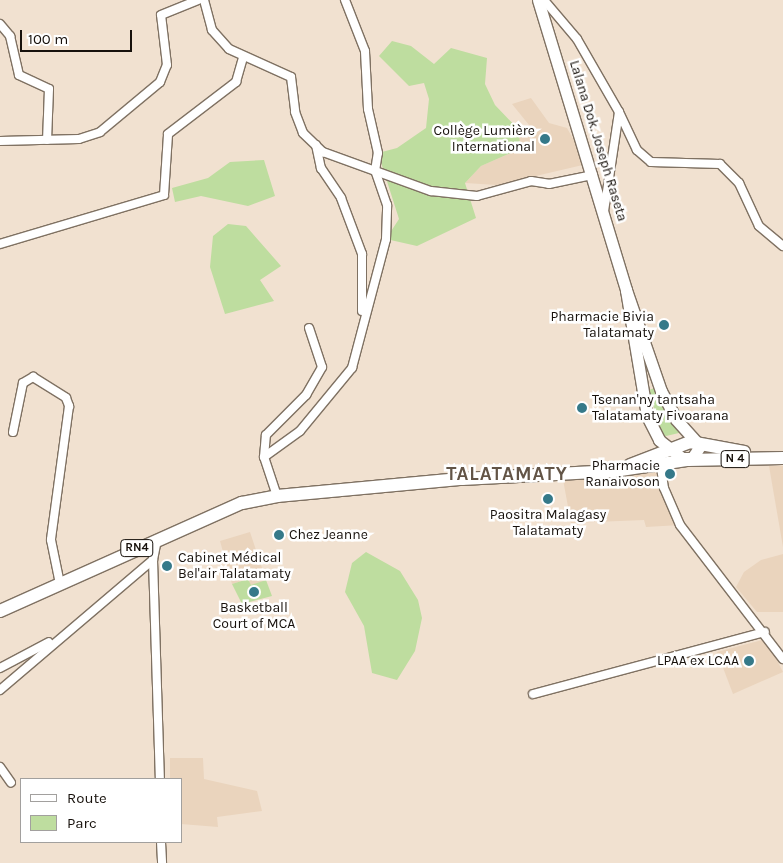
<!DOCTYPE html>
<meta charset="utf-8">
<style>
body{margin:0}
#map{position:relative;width:783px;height:863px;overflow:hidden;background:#f1e1d0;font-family:Karla,sans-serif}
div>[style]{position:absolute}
.built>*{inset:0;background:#ead4bd}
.green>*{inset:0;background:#bedd9f}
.roads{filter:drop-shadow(1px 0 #7f7162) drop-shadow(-1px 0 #7f7162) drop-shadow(0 1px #7f7162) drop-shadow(0 -1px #7f7162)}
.minor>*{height:8px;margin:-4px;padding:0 4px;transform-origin:4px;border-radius:4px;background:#fff}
.secondary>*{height:11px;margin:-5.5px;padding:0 5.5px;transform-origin:5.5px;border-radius:5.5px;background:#fff}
.primary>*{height:12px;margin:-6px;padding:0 6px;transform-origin:6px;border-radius:6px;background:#fff}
.dots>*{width:14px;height:14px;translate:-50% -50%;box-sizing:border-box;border:2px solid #fff;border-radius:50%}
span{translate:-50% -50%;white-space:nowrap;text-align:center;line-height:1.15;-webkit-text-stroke:5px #fff;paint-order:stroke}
.shield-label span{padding:1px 4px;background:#fff;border:1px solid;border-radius:4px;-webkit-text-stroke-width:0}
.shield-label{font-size:12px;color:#17110c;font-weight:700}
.poi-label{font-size:14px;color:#17110c}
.right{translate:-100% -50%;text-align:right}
.left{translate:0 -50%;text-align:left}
.street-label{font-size:14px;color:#17110c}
.district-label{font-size:19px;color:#625446;font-weight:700;letter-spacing:1px}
.legend{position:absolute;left:20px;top:778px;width:162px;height:65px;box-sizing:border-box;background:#fff;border:1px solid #a2a09e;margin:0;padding:6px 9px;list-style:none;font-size:15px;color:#17110c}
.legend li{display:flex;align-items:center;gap:10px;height:25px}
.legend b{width:25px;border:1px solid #a2a09e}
.scale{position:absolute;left:20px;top:30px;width:112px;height:22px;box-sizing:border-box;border:2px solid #17110c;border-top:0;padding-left:6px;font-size:15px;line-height:18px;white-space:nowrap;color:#17110c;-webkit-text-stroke:4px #fff;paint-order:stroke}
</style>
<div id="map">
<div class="built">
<i style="clip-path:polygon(531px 98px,549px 123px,567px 128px,587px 164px,497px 185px,465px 183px,481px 166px,520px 149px,515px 135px,529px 125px,512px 104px)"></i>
<i style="clip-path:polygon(661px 466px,680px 525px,646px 527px,644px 520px,571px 523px,562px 474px)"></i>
<i style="clip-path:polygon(769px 466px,783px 466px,783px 547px)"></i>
<i style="clip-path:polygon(250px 532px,266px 580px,251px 586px,248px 579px,232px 584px,220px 541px)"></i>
<i style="clip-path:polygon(783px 554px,783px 612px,757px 612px,736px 587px,744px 572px,761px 560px)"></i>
<i style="clip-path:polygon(766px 639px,783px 672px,733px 694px,717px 652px)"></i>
<i style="clip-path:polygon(170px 758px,203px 758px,204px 779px,257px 791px,262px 811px,217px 817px,218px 827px,181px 824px,181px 779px,170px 779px)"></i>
</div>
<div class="green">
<i style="clip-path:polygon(392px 41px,411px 46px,434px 64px,451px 48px,487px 58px,485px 84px,495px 105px,519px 130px,520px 149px,481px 166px,465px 183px,476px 218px,417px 246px,386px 239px,399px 219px,378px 153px,397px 148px,426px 128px,429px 99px,424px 83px,409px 86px,379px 56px)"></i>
<i style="clip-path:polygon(264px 160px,275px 196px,248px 206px,201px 196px,175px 202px,172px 188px,208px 178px,230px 162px)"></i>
<i style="clip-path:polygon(228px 224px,246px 226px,281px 266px,260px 280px,274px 301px,225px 314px,210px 267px,213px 236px)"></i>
<i style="clip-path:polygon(660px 386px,683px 432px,662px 437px,649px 390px)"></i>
<i style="clip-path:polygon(366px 552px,400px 571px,418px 600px,422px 618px,415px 651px,397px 680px,372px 673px,364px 626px,345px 592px,352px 563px)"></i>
<i style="clip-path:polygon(248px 579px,251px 585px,266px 580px,272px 596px,242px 604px,232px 584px)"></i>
</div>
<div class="roads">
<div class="minor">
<i style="left:204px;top:0;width:31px;rotate:75deg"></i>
<i style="left:212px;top:30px;width:25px;rotate:48deg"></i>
<i style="left:229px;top:49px;width:68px;rotate:24.3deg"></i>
<i style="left:291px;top:77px;width:35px;rotate:83deg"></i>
<i style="left:295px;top:112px;width:22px;rotate:69deg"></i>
<i style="left:303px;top:133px;width:28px;rotate:44deg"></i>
<i style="left:323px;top:152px;width:115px;rotate:19.9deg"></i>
<i style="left:431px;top:191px;width:46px;rotate:6.2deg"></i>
<i style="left:477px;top:196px;width:56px;rotate:-15.5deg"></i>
<i style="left:531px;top:181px;width:18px;rotate:9deg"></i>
<i style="left:549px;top:184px;width:45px;rotate:-11.6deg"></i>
<i style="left:544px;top:0;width:51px;rotate:49.8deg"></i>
<i style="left:577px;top:39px;width:84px;rotate:60.1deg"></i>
<i style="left:619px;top:112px;width:100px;rotate:98.6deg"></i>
<i style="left:0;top:24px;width:16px;rotate:50deg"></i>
<i style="left:10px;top:36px;width:40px;rotate:77deg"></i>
<i style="left:19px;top:75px;width:33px;rotate:25deg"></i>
<i style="left:49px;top:89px;width:51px;rotate:92.2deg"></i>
<i style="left:619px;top:112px;width:42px;rotate:64.7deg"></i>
<i style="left:637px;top:150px;width:18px;rotate:41deg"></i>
<i style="left:651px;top:162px;width:69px;rotate:1.7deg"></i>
<i style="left:720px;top:164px;width:27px;rotate:45deg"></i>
<i style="left:739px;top:183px;width:47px;rotate:65.1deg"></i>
<i style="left:759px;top:226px;width:31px;rotate:40deg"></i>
<i style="left:0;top:141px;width:79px;rotate:-1.5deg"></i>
<i style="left:79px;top:139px;width:22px;rotate:-18deg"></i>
<i style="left:100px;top:132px;width:78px;rotate:-39.8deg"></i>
<i style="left:160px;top:82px;width:18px;rotate:-68deg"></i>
<i style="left:167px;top:65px;width:50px;rotate:-96.8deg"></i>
<i style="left:161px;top:15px;width:40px;rotate:-22deg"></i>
<i style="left:316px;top:145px;width:24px;rotate:78deg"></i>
<i style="left:321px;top:168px;width:36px;rotate:56deg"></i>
<i style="left:341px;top:198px;width:60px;rotate:69.4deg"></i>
<i style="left:362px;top:254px;width:57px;rotate:90deg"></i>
<i style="left:0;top:244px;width:171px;rotate:-16.6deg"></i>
<i style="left:164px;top:195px;width:61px;rotate:-86.2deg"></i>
<i style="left:168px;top:134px;width:86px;rotate:-37.4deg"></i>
<i style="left:236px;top:82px;width:26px;rotate:-74deg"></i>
<i style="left:13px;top:432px;width:50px;rotate:-78.5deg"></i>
<i style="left:23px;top:383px;width:12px;rotate:-31deg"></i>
<i style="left:33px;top:377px;width:39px;rotate:32deg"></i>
<i style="left:66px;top:398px;width:9px;rotate:69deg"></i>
<i style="left:69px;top:406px;width:135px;rotate:97.7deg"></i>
<i style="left:51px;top:540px;width:45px;rotate:78.4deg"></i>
<i style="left:264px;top:457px;width:22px;rotate:-85deg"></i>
<i style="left:266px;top:435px;width:57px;rotate:-45deg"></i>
<i style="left:306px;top:395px;width:32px;rotate:-60deg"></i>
<i style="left:322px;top:367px;width:41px;rotate:-108.4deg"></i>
<i style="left:660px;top:460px;width:28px;rotate:82deg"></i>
<i style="left:664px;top:488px;width:40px;rotate:66.6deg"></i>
<i style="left:680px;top:525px;width:169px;rotate:52.5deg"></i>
<i style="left:277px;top:496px;width:41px;rotate:-108.4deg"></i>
<i style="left:264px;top:457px;width:44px;rotate:-35.8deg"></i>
<i style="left:300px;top:431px;width:82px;rotate:-50.5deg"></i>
<i style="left:352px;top:368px;width:133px;rotate:-75.2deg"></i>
<i style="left:386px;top:239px;width:34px;rotate:-88deg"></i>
<i style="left:387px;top:205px;width:36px;rotate:-109deg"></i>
<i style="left:375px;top:171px;width:18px;rotate:-81deg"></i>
<i style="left:378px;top:153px;width:45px;rotate:-102.8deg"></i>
<i style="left:368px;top:109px;width:58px;rotate:-93deg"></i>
<i style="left:365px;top:51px;width:55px;rotate:-111.4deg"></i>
<i style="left:153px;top:560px;width:219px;rotate:88.2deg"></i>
<i style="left:0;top:668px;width:55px;rotate:-28deg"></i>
<i style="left:0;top:690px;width:201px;rotate:-40.4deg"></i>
<i style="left:153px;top:560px;width:21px;rotate:-79deg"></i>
<i style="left:533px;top:694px;width:240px;rotate:-15deg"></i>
<i style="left:0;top:767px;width:19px;rotate:55deg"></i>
<i style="left:161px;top:842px;width:21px;rotate:87deg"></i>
</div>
<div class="secondary">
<i style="left:538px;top:0;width:303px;rotate:73.1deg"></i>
<i style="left:626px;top:290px;width:128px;rotate:80.5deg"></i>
<i style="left:647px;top:416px;width:27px;rotate:63deg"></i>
<i style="left:659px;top:440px;width:29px;rotate:38deg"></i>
<i style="left:682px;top:458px;width:10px"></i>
<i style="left:692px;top:458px;width:14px;rotate:-56deg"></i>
<i style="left:700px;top:446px;width:36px;rotate:-132deg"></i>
<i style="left:676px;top:419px;width:32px;rotate:-118deg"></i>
<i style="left:661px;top:391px;width:107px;rotate:-109.1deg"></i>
</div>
<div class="primary">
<i style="left:630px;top:465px;width:64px;rotate:-21deg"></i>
<i style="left:690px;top:442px;width:55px;rotate:10.5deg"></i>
<i style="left:0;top:611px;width:265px;rotate:-24.1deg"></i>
<i style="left:242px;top:503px;width:36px;rotate:-11deg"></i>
<i style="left:277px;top:496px;width:186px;rotate:-5.3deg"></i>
<i style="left:462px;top:479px;width:152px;rotate:-3deg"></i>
<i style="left:614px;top:471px;width:75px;rotate:-8.5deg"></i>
<i style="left:688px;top:460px;width:95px;rotate:-1.2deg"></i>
</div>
</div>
<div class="dots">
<i style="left:545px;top:139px;background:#357989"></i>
<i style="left:664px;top:325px;background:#357989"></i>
<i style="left:582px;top:408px;background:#357989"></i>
<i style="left:670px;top:474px;background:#357989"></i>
<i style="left:548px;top:499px;background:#357989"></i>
<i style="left:279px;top:535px;background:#357989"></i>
<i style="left:167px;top:566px;background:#357989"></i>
<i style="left:254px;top:592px;background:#357989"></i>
<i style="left:749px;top:661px;background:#357989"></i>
</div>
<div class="shield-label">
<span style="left:735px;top:459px">N 4</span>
<span style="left:137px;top:548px">RN4</span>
</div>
<div class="poi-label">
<span class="right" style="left:535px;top:139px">Collège Lumière<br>International</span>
<span class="right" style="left:654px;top:325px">Pharmacie Bivia<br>Talatamaty</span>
<span class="left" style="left:592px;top:408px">Tsenan'ny tantsaha<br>Talatamaty Fivoarana</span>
<span class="right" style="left:660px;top:474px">Pharmacie<br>Ranaivoson</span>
<span style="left:548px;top:523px">Paositra Malagasy<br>Talatamaty</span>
<span class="left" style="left:289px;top:535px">Chez Jeanne</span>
<span class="left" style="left:178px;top:566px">Cabinet Médical<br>Bel'air Talatamaty</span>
<span style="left:254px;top:616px">Basketball<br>Court of MCA</span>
<span class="right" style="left:739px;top:661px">LPAA ex LCAA</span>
</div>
<div class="street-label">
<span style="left:598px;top:141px;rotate:73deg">Lalana Dok. Joseph Raseta</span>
</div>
<div class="district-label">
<span style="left:507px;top:475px">TALATAMATY</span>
</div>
<ul class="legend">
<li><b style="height:6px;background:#fff"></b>Route</li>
<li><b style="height:14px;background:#bedd9f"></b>Parc</li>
</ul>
<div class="scale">100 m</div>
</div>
